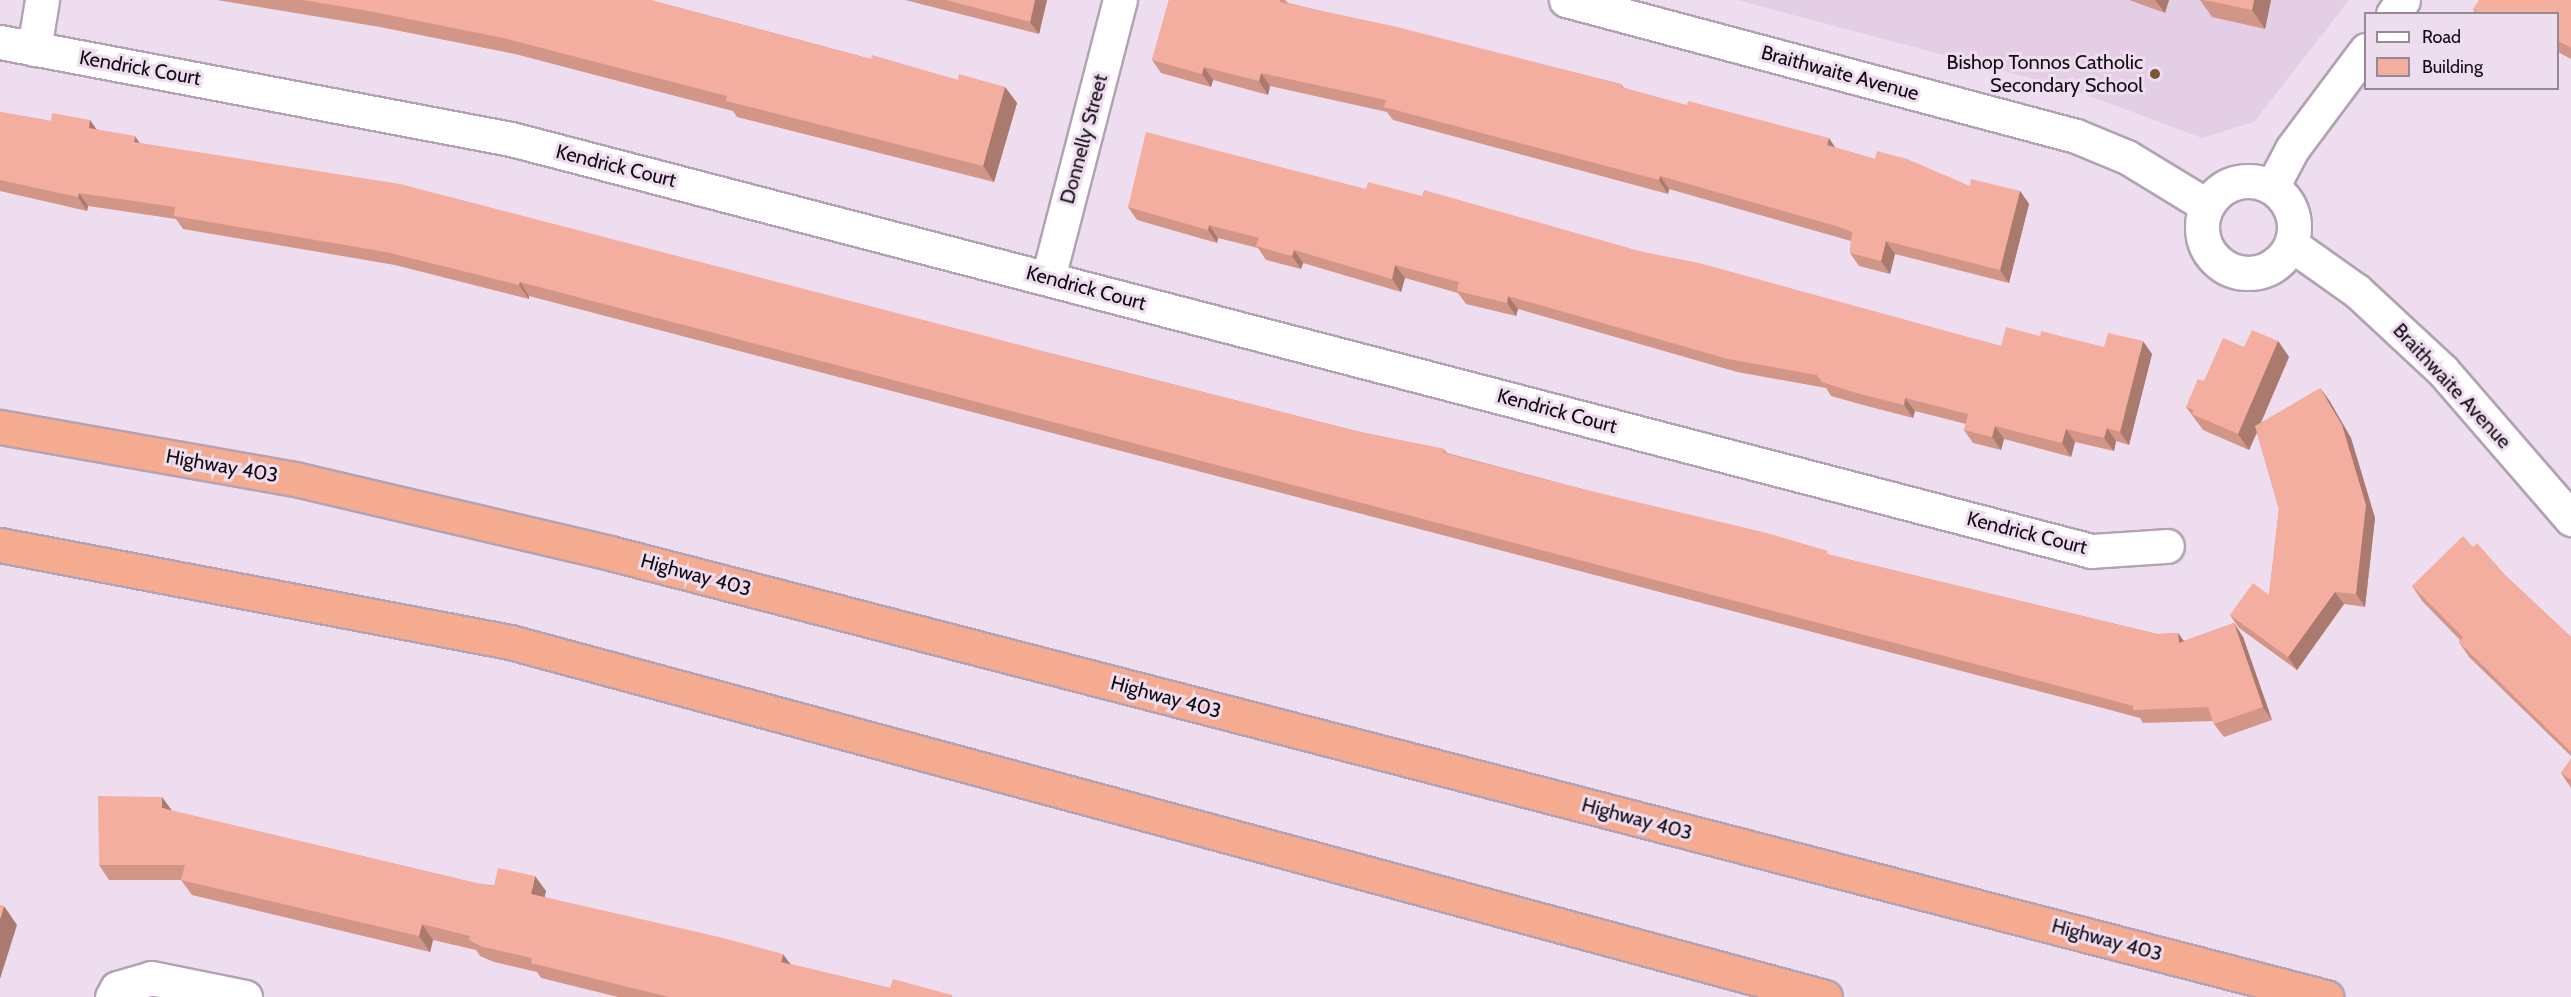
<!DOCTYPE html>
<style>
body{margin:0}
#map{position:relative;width:2571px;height:997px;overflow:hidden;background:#eeddef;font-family:Cabin,sans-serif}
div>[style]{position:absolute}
.built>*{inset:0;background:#e4cee5}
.roads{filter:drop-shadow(2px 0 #b2a2b3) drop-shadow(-2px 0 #b2a2b3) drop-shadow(0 2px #b2a2b3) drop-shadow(0 -2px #b2a2b3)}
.minor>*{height:33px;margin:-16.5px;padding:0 16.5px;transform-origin:16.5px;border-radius:16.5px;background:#fff}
.minor>.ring{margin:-16.5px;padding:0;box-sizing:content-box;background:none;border:33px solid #fff;border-radius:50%}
.highway>*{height:33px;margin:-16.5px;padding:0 16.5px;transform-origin:16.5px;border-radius:16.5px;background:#f5ab90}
.wall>*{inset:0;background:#d29689}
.shaded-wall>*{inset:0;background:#ab7a6f}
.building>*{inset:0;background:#f4ae9f}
.dots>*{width:16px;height:16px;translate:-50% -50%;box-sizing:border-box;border:3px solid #eeddef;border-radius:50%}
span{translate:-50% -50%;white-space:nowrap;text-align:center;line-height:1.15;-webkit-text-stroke:6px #eeddef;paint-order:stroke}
.poi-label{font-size:20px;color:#110b11}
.right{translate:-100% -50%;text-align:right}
.street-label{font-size:20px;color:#110b11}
.legend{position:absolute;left:2364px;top:12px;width:195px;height:78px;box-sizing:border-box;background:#eeddef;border:2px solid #968996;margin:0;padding:8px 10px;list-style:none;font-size:18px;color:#110b11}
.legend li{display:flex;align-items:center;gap:12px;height:30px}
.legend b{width:30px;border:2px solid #968996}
</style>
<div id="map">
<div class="built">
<i style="clip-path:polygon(1737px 0,2349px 0,2254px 122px,2202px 138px,2068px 88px)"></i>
</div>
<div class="roads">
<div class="minor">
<i style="left:1566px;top:0;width:528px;rotate:14.93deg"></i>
<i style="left:2076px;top:136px;width:55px;rotate:22.4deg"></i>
<i style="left:2127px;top:157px;width:92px;rotate:31.3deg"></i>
<i style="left:2393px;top:14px;width:17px;rotate:-54deg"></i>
<i style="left:0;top:42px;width:520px;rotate:10.75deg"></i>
<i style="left:511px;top:139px;width:1633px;rotate:14.61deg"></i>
<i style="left:2091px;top:551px;width:76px;rotate:-3.8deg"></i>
<i style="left:34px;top:49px;width:50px;rotate:-80.7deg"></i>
<i class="ring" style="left:2202px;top:181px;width:59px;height:59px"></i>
<i style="left:2272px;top:187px;width:43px;rotate:-62.2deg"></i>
<i style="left:2292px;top:149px;width:124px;rotate:-53.2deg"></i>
<i style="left:2292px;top:245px;width:80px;rotate:35.3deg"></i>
<i style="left:2357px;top:291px;width:117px;rotate:42.9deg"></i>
<i style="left:2443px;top:371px;width:196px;rotate:49.1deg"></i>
<i style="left:1048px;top:278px;width:287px;rotate:-75.5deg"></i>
<i style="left:112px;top:997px;width:10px;rotate:-61deg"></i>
<i style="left:117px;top:988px;width:35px;rotate:-16deg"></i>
<i style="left:151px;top:978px;width:96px;rotate:11.4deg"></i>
</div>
<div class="highway">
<i style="left:0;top:427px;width:300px;rotate:10deg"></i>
<i style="left:295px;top:479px;width:324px;rotate:13.2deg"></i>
<i style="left:610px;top:553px;width:1773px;rotate:14.51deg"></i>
<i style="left:0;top:545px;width:519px;rotate:10.77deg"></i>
<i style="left:510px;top:642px;width:1362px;rotate:15.11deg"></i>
</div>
</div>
<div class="wall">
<i style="clip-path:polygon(217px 0,650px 0,871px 59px,958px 80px,1005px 87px,1017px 103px,994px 182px,737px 117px,733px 111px,515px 54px,380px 27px)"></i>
<i style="clip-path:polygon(905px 0,1047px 0,1039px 34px)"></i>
<i style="clip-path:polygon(1169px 0,1285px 0,1288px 3px,1621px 84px,1624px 88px,1970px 186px,2020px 191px,2029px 204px,2009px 283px,1895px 254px,1890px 274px,1859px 266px,1850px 253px,1851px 241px,1669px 189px,1668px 194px,1393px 120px,1387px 112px,1270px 86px,1268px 95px,1213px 80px,1211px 87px,1161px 73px,1152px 60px)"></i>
<i style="clip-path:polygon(2129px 0,2169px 0,2165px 13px)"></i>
<i style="clip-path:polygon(2200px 0,2271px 0,2265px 29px,2212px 17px)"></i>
<i style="clip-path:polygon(2571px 0,2571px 59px,2558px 52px,2558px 14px,2476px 14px,2473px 9px)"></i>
<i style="clip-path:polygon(0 112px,51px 121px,90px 120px,96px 129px,140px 143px,1062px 356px,1360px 432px,1444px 449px,1447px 453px,1830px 555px,2157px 634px,2178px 633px,2184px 641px,2234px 623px,2243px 637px,2272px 720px,2224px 737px,2214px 724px,2213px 721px,2143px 723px,2140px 718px,2084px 703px,529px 296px,529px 299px,395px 265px,183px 229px,176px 219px,88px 206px,87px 211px,0 191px)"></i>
<i style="clip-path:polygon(1366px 189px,1643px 252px,2001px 346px,2040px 336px,2104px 347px,2152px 354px,2129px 445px,2116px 441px,2114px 451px,2075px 442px,2071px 457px,2004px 439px,2001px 450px,1973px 443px,1964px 430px,1966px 424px,1915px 411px,1913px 418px,1863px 405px,1831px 396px,1826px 388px,1737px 372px,1518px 309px,1516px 316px,1466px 304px,1458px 293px,1405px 278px,1401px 292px,1303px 263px,1301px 269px,1266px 260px,1258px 248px,1218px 238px,1217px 243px,1137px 220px,1128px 207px)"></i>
<i style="clip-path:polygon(2278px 341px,2289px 357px,2261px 423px,2329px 400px,2351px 438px,2375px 518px,2365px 607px,2344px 604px,2297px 670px,2239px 628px,2230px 615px,2269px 595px,2279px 509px,2257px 433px,2249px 450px,2203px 430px,2186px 407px,2204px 381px,2244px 347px)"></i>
<i style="clip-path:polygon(2473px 547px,2507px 577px,2571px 637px,2571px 756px,2469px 657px,2459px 642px,2460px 640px,2423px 602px,2412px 586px)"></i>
<i style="clip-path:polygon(2571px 759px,2571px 788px,2561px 773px)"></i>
<i style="clip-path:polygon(172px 811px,480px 884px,546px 891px,544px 897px,790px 964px,890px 988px,954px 997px,618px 997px,541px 978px,537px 972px,494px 962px,480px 956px,476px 950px,433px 940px,430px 952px,192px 895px,181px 880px,109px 880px,99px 865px)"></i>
</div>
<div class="shaded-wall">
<i style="clip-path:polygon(1035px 0,1047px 0,1039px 34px,1030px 22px)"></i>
<i style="clip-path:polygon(2155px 0,2169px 0,2165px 13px)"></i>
<i style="clip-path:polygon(2254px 0,2271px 0,2265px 29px,2252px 10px)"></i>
<i style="clip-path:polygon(1204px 67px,1213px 80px,1211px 87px,1202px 74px)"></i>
<i style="clip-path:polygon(1261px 73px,1270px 86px,1268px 95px,1259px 81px)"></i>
<i style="clip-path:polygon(1005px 87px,1017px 103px,994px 182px,983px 166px)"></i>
<i style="clip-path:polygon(90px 120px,99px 133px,89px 128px)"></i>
<i style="clip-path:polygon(135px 136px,144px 149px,134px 142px)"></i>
<i style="clip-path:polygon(1829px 138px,1838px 152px,1827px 145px)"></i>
<i style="clip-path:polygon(1660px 176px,1669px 189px,1668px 194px,1659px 180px)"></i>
<i style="clip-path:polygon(2020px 191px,2029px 204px,2009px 283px,2000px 270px)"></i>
<i style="clip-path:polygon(79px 193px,88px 206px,87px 211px,78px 197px)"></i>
<i style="clip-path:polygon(1209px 225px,1218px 238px,1217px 243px,1208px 230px)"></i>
<i style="clip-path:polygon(1886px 241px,1895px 254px,1890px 274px,1881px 261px)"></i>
<i style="clip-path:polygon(1294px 250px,1303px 263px,1301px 269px,1292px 256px)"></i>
<i style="clip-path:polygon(1395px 265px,1405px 278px,1401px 292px,1392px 279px)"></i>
<i style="clip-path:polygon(520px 282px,529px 296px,529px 299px,519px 285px)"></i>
<i style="clip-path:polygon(1508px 296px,1518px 309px,1516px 316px,1507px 303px)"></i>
<i style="clip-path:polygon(2143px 341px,2152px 354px,2129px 445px,2120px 432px)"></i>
<i style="clip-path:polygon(2278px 341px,2289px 357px,2249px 450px,2238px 434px)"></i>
<i style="clip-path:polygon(2320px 388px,2329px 400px,2351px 438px,2375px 518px,2365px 607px,2356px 594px)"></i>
<i style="clip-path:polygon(1905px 398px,1915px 411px,1913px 418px,1904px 405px)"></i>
<i style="clip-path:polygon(1995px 426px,2004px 439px,2001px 450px,1992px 437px)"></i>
<i style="clip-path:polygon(2107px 428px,2116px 441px,2114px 451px,2104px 438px)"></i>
<i style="clip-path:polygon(2066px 429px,2075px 442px,2071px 457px,2062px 443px)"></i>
<i style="clip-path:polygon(2335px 592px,2344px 604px,2297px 670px,2288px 657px)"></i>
<i style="clip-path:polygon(2234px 623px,2243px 637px,2272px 720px,2263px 707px)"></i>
<i style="clip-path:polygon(2178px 633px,2188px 647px,2179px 643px)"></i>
<i style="clip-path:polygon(162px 797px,173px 812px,162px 808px)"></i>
<i style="clip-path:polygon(535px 876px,546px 891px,542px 909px,531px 894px)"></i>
<i style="clip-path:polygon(4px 906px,17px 925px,0 979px,0 919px)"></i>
<i style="clip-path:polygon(422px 924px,433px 940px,430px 952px,419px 936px)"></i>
<i style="clip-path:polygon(783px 954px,794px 969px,781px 962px)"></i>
</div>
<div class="building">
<i style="clip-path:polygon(303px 0,650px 0,871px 59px,872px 55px,958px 80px,959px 74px,1005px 87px,983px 166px,726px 101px,727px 96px,503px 38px,369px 11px)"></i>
<i style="clip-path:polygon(946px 0,1035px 0,1030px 22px)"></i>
<i style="clip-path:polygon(1169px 0,1280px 0,1280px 2px,1393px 26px,1621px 84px,1621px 87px,1687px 105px,1688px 101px,1802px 131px,1829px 138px,1827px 145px,1875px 159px,1877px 151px,1907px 159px,1970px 186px,1971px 179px,2020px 191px,2000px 270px,1886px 241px,1881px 261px,1850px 253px,1852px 232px,1836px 226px,1660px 176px,1659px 180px,1384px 107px,1386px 100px,1261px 73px,1259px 81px,1204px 67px,1202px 74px,1152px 60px)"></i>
<i style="clip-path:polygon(2204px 0,2254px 0,2252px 10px)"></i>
<i style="clip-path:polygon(2479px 0,2571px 0,2571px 48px,2558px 41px,2558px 14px,2481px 14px,2473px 9px)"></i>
<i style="clip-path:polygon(0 112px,51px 121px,52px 113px,90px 120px,89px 128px,135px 136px,134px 142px,400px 184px,1062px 356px,1360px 432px,1444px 449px,1444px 453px,1578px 488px,1767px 533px,1828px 551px,1827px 554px,2157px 634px,2178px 633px,2179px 643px,2234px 623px,2263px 707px,2214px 724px,2208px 707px,2133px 710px,2133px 706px,2074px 690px,520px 282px,519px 285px,386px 252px,174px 216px,175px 207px,79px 193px,78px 197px,0 180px)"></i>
<i style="clip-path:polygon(1146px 132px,1366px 189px,1368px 182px,1422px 196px,1424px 190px,1643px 252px,1699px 263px,2001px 346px,2006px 327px,2040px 336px,2041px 331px,2104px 347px,2108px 333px,2143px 341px,2120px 432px,2107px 428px,2104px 438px,2066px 429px,2062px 443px,1995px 426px,1992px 437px,1964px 430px,1968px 414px,1905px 398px,1904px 405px,1853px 392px,1822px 382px,1817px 375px,1728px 359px,1508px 296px,1507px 303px,1457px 291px,1459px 282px,1395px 265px,1392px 279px,1294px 250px,1292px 256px,1256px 246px,1259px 238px,1209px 225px,1208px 230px,1128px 207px)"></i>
<i style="clip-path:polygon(2252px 330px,2278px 341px,2238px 434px,2192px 414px,2194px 410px,2186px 407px,2198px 379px,2204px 381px,2223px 338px,2244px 347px)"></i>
<i style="clip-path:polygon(2320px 388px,2342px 425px,2366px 505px,2356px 594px,2335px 592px,2288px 657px,2230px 615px,2253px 583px,2269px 595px,2279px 509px,2255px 426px)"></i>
<i style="clip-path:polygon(2463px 536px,2473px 547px,2477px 543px,2507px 577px,2571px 637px,2571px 752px,2459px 642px,2463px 637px,2412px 586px)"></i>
<i style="clip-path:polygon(2571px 759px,2571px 780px,2561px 773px)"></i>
<i style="clip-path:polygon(98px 796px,162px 797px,162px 808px,480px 884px,494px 886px,498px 868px,535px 876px,531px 894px,719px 937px,783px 954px,781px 962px,890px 988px,893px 979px,952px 995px,952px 997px,669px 997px,531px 963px,532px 958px,483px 947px,469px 940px,470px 936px,422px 924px,419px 936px,181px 880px,185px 865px,99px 865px)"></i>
<i style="clip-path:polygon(0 905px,4px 906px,0 919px)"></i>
</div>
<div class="dots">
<i style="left:2155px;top:74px;background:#78562e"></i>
</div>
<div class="poi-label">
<span class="right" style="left:2143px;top:74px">Bishop Tonnos Catholic<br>Secondary School</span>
</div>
<div class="street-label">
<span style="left:140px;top:68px;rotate:10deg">Kendrick Court</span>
<span style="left:1840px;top:73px;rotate:15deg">Braithwaite Avenue</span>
<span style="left:1084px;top:139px;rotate:-75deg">Donnelly Street</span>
<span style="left:616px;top:166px;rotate:14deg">Kendrick Court</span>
<span style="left:1086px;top:288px;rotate:15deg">Kendrick Court</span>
<span style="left:2452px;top:386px;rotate:47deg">Braithwaite Avenue</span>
<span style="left:1557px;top:411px;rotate:15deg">Kendrick Court</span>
<span style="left:222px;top:466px;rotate:10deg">Highway 403</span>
<span style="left:2027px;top:533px;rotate:14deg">Kendrick Court</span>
<span style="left:696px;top:575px;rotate:15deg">Highway 403</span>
<span style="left:1166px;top:697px;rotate:15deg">Highway 403</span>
<span style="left:1637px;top:819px;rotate:15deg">Highway 403</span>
<span style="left:2107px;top:940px;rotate:15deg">Highway 403</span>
</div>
<ul class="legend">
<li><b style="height:8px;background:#fff"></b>Road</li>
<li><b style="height:16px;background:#f4ae9f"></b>Building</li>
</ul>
</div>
